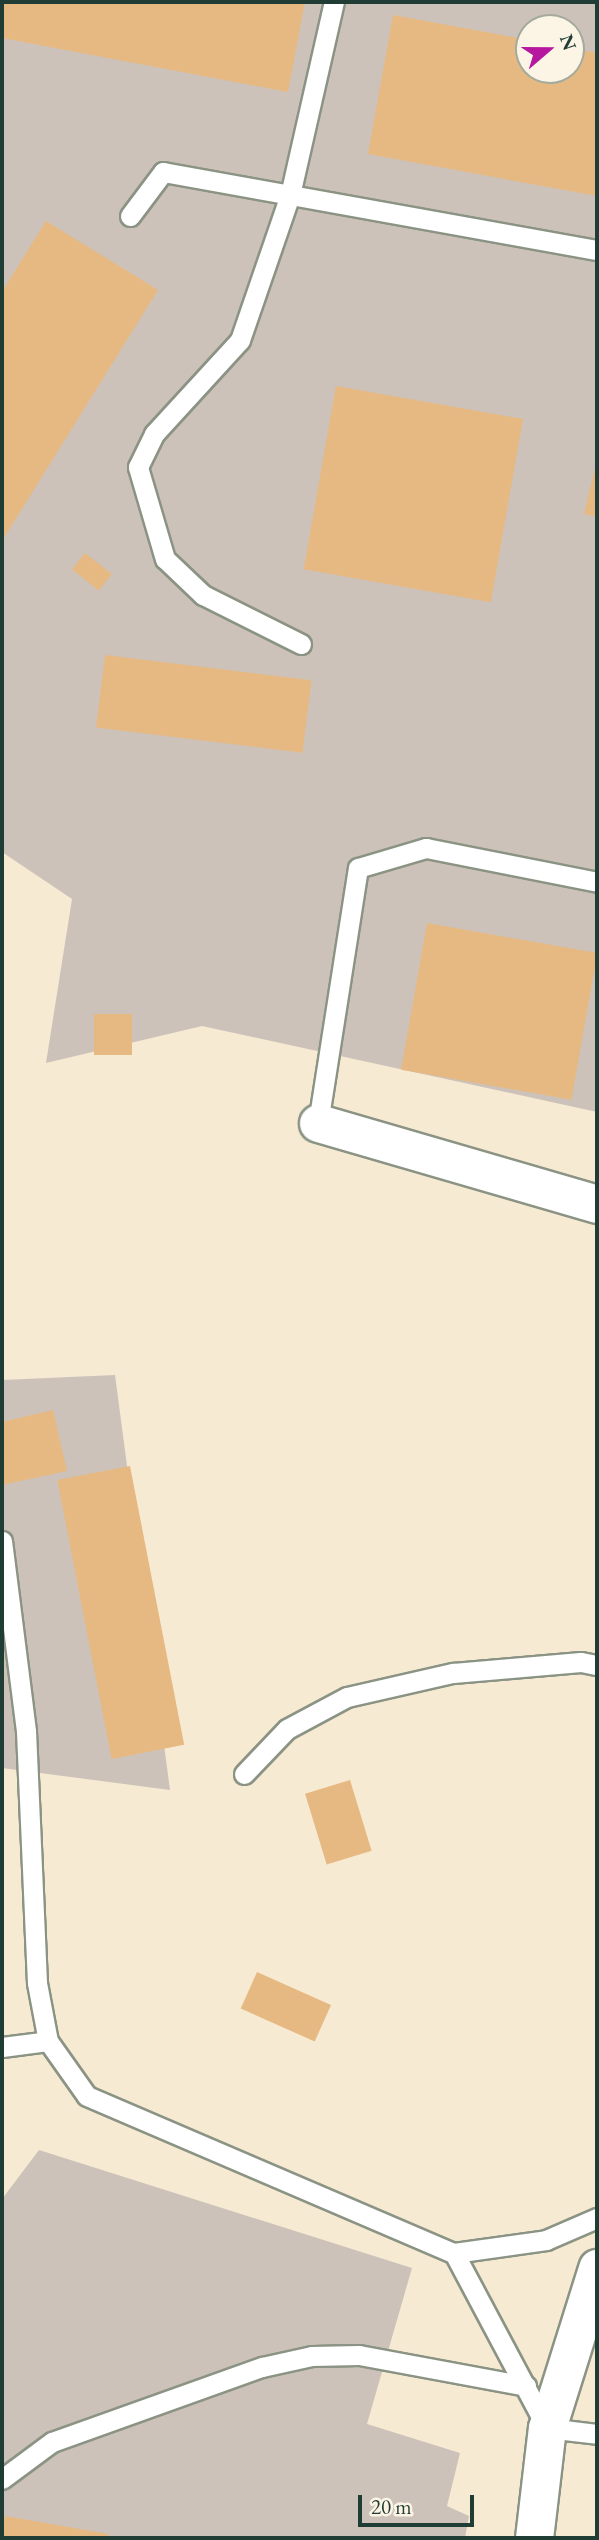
<!DOCTYPE html>
<style>
body{margin:0}
#map{position:relative;width:599px;height:2540px;overflow:hidden;background:#f7ead3;font-family:"EB Garamond",serif}
div>[style]{position:absolute}
.industrial>*{inset:0;background:#ccc2b9}
.building>*{inset:0;background:#e7b982;transform-origin:0 0}
.roads{filter:drop-shadow(2px 0 #8b9484) drop-shadow(-2px 0 #8b9484) drop-shadow(0 2px #8b9484) drop-shadow(0 -2px #8b9484)}
.service>*{height:19px;margin:-9.5px;padding:0 9.5px;transform-origin:9.5px;border-radius:9.5px;background:#fff}
.minor>*{height:37px;margin:-18.5px;padding:0 18.5px;transform-origin:18.5px;border-radius:18.5px;background:#fff}
span{translate:-50% -50%;white-space:nowrap;text-align:center;line-height:1.15;-webkit-text-stroke:5px #fcf5e5;paint-order:stroke}
.frame{position:absolute;inset:0;border:4px solid #1f3d34;pointer-events:none}
.north{position:absolute;left:515px;top:14px;width:70px;height:70px;box-sizing:border-box;background:#fcf5e5;border:2px solid #a4ab9e;border-radius:50%;rotate:70deg;font-size:19px;font-weight:700;line-height:28px;text-align:center;color:#1f3d34}
.north::after{content:'';display:block;margin:auto;width:24px;height:32px;background:#b5179e;clip-path:polygon(50% 0,100% 100%,50% 72%,0 100%)}
.scale{position:absolute;left:358px;top:2495px;width:116px;height:32px;box-sizing:border-box;border:4px solid #1f3d34;border-top:0;padding-left:9px;font-size:21px;line-height:24px;white-space:nowrap;color:#1f3d34;-webkit-text-stroke:5px #fcf5e5;paint-order:stroke}
</style>
<div id="map">
<div class="industrial">
<i style="clip-path:polygon(evenodd,2px 2px,597px 2px,597px 1112px,202px 1026px,46px 1063px,72px 899px,2px 852px,2px 2px,529px 28px,571px 28px,571px 70px,529px 70px,529px 28px)"></i>
<i style="clip-path:polygon(115px 1375px,170px 1790px,2px 1768px,2px 1380px)"></i>
<i style="clip-path:polygon(39px 2150px,412px 2268px,367px 2424px,460px 2453px,447px 2506px,469px 2516px,465px 2538px,2px 2538px,2px 2199px)"></i>
</div>
<div class="building">
<i style="clip-path:polygon(2px 2px,305px 2px,288px 92px,2px 38px)"></i>
<i style="clip-path:polygon(393px 15px,529px 40px,529px 70px,571px 70px,571px 48px,597px 53px,597px 196px,368px 154px)"></i>
<i style="clip-path:polygon(46px 221px,158px 290px,2px 541px,2px 292px)"></i>
<i style="left:336px;top:386px;width:190px;height:186px;rotate:10deg"></i>
<i style="clip-path:polygon(596px 464px,597px 464px,597px 517px,584px 514px)"></i>
<i style="left:85px;top:553px;width:34px;height:21px;rotate:38deg"></i>
<i style="left:105px;top:655px;width:208px;height:73px;rotate:7deg"></i>
<i style="left:427px;top:923px;width:173px;height:149px;rotate:10deg"></i>
<i style="left:94px;top:1014px;width:38px;height:41px"></i>
<i style="clip-path:polygon(53px 1410px,67px 1471px,2px 1485px,2px 1422px)"></i>
<i style="left:130px;top:1466px;width:284px;height:74px;rotate:79deg"></i>
<i style="left:350px;top:1780px;width:74px;height:47px;rotate:73deg"></i>
<i style="left:257px;top:1972px;width:81px;height:40px;rotate:24deg"></i>
<i style="clip-path:polygon(5px 2516px,109px 2534px,108px 2538px,2px 2538px)"></i>
</div>
<div class="roads">
<div class="service">
<i style="left:130px;top:216px;width:55px;rotate:-53.1deg"></i>
<i style="left:163px;top:172px;width:441px;rotate:10.2deg"></i>
<i style="left:301px;top:644px;width:110px;rotate:-153.4deg"></i>
<i style="left:203px;top:595px;width:52px;rotate:-136.5deg"></i>
<i style="left:165px;top:559px;width:96px;rotate:-106.4deg"></i>
<i style="left:138px;top:467px;width:37px;rotate:-64deg"></i>
<i style="left:154px;top:434px;width:127px;rotate:-47.5deg"></i>
<i style="left:240px;top:340px;width:153px;rotate:-71deg"></i>
<i style="left:290px;top:195px;width:198px;rotate:-77.2deg"></i>
<i style="left:318px;top:1123px;width:258px;rotate:-81.1deg"></i>
<i style="left:358px;top:868px;width:71px;rotate:-16.4deg"></i>
<i style="left:426px;top:848px;width:174px;rotate:11.2deg"></i>
<i style="left:2px;top:1541px;width:192px;rotate:82.8deg"></i>
<i style="left:26px;top:1731px;width:252px;rotate:87.5deg"></i>
<i style="left:37px;top:1983px;width:59px;rotate:79.3deg"></i>
<i style="left:48px;top:2041px;width:67px;rotate:54.7deg"></i>
<i style="left:87px;top:2096px;width:399px;rotate:23.2deg"></i>
<i style="left:454px;top:2253px;width:198px;rotate:62deg"></i>
<i style="left:547px;top:2428px;width:50px;rotate:6.8deg"></i>
<i style="left:244px;top:1774px;width:62px;rotate:-46.3deg"></i>
<i style="left:287px;top:1729px;width:68px;rotate:-28.1deg"></i>
<i style="left:347px;top:1697px;width:109px;rotate:-12.8deg"></i>
<i style="left:453px;top:1673px;width:128px;rotate:-4.9deg"></i>
<i style="left:581px;top:1662px;width:16px;rotate:11deg"></i>
<i style="left:2px;top:2047px;width:46px;rotate:-7.4deg"></i>
<i style="left:454px;top:2253px;width:93px;rotate:-8deg"></i>
<i style="left:546px;top:2240px;width:56px;rotate:-23.3deg"></i>
<i style="left:2px;top:2479px;width:62px;rotate:-36.5deg"></i>
<i style="left:52px;top:2442px;width:223px;rotate:-19.7deg"></i>
<i style="left:262px;top:2367px;width:51px;rotate:-12.4deg"></i>
<i style="left:312px;top:2356px;width:47px;rotate:-1.2deg"></i>
<i style="left:359px;top:2355px;width:170px;rotate:10.5deg"></i>
</div>
<div class="minor">
<i style="left:318px;top:1123px;width:291px;rotate:16.2deg"></i>
<i style="left:534px;top:2538px;width:111px;rotate:-83.3deg"></i>
<i style="left:547px;top:2428px;width:168px;rotate:-72.6deg"></i>
</div>
</div>
<div class="frame"></div>
<div class="north">N</div>
<div class="scale">20 m</div>
</div>
